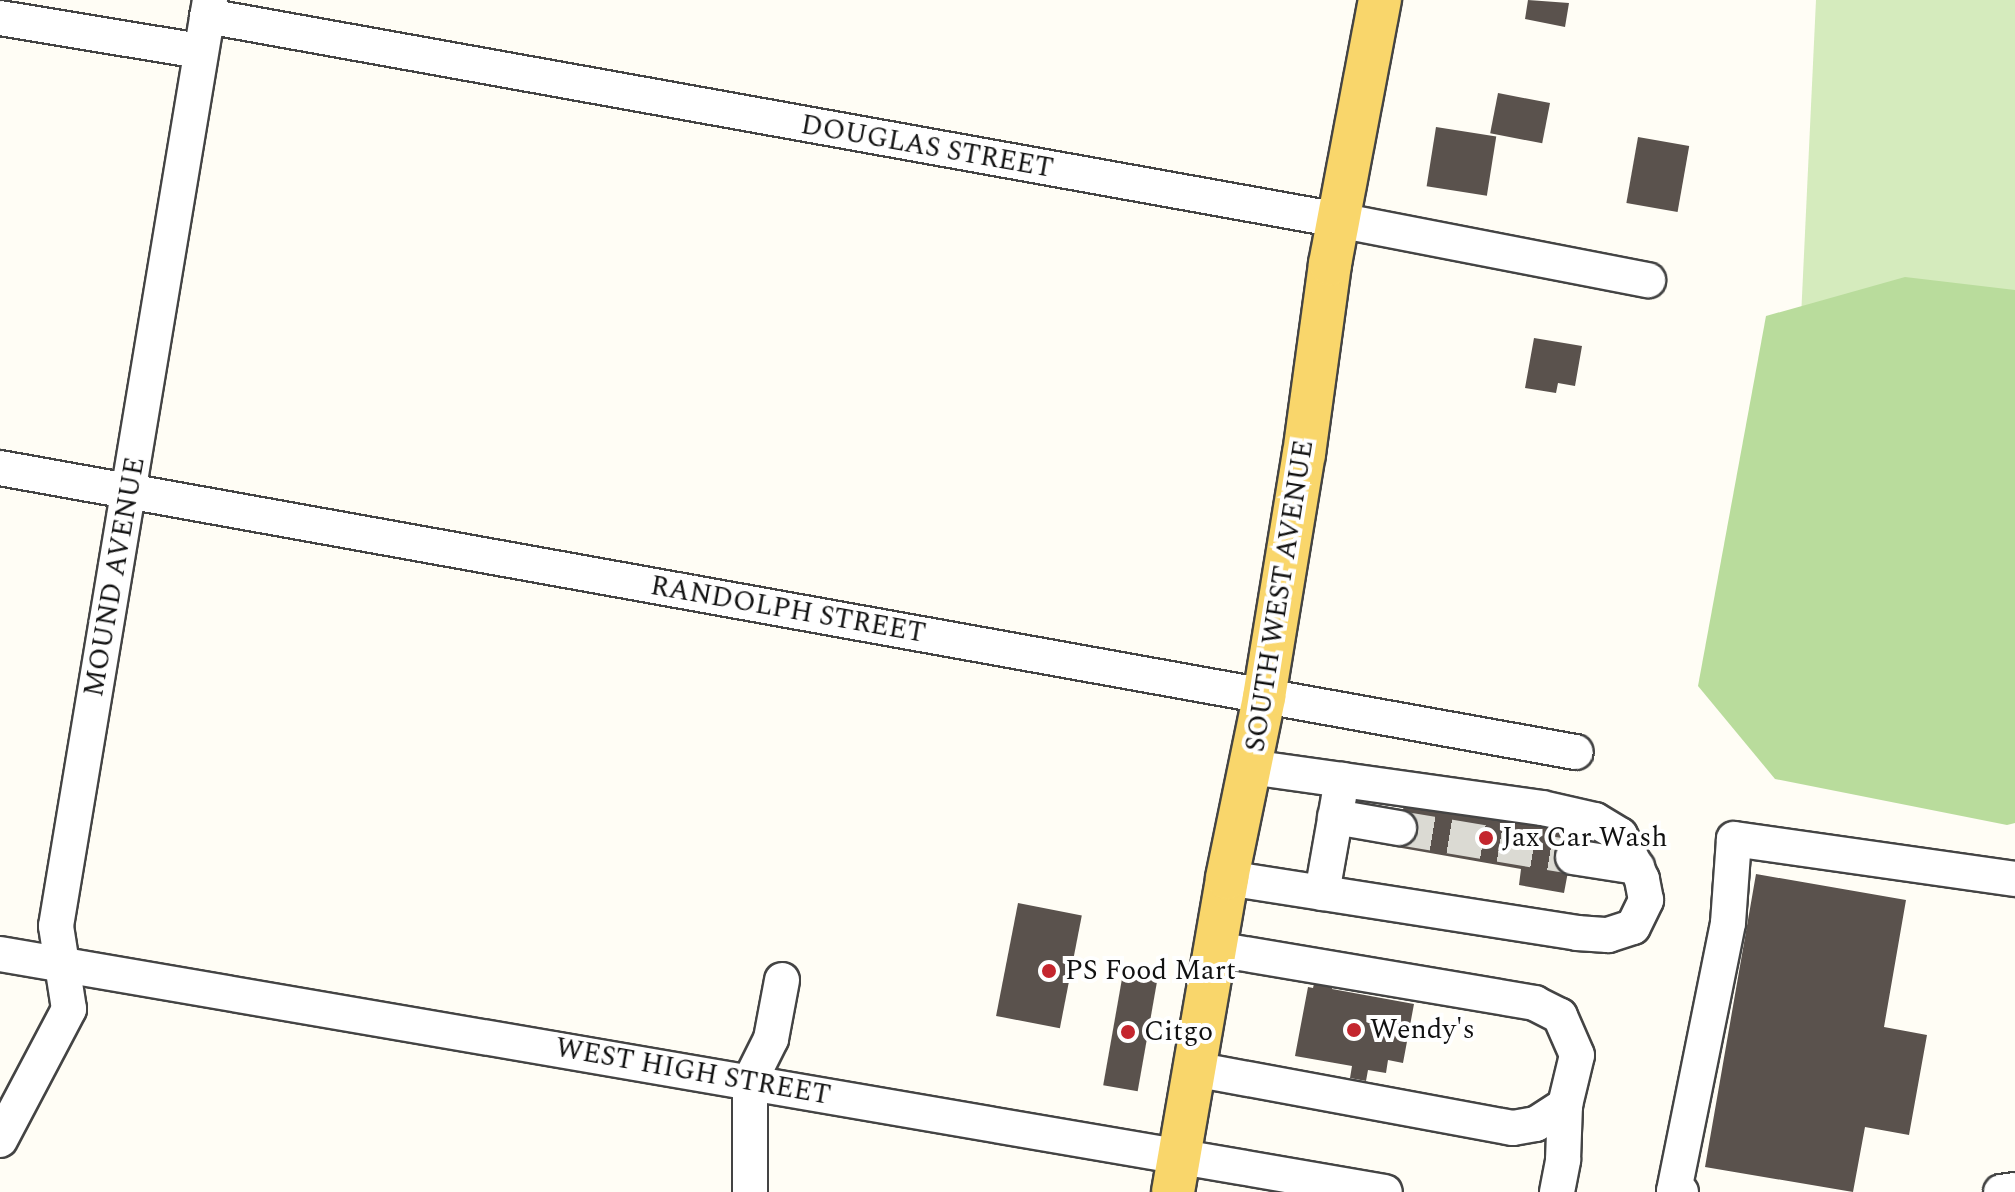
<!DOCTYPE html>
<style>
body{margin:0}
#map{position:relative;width:2015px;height:1192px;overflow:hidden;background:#fffdf5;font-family:Spectral,serif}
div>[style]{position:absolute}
.green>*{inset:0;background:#d5ebbd}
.forest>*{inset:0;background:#b9dc9c}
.building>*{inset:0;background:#5a524d;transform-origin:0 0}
.minor-tunnel>*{height:34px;margin-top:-17px;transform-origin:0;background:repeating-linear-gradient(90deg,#dbdad3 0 34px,transparent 0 51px)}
.roads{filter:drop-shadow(2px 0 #444) drop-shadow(-2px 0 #444) drop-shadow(0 2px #444) drop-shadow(0 -2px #444)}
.minor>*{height:34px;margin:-17px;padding:0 17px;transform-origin:17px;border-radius:17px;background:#fff}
.major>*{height:42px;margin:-21px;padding:0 21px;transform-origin:21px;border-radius:21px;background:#f9d66b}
.dots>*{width:22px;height:22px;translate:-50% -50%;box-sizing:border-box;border:4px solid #fff;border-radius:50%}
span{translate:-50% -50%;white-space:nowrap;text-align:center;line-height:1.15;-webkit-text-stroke:8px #fff;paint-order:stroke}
.street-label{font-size:28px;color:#111}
.poi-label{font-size:28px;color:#111}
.left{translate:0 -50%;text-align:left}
</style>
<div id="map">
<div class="green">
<i style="clip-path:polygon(1816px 0,2015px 0,2015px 810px,1781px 741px)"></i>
</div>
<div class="forest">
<i style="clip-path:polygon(1905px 277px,2015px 290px,2015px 823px,2007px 825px,1775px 779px,1698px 686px,1766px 316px)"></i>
</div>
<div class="building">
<i style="clip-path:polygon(1528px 0,1569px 3px,1565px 27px,1525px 19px)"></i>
<i style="left:1498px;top:93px;width:53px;height:41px;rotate:11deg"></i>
<i style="left:1436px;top:127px;width:61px;height:60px;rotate:9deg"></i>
<i style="left:1638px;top:137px;width:52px;height:67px;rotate:10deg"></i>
<i style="clip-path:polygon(1534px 338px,1582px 346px,1575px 386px,1558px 383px,1556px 393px,1525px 388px)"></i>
<i style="clip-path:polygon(1405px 799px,1576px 829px,1564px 893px,1519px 885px,1521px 869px,1396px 847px)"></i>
<i style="clip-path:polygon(1756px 874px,1906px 900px,1884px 1027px,1927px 1035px,1909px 1135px,1865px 1127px,1853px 1192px,1705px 1167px)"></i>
<i style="left:1018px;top:903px;width:65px;height:115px;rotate:11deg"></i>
<i style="left:1123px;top:973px;width:35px;height:114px;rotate:10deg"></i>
<i style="clip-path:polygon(1315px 979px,1333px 983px,1332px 989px,1414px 1004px,1403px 1063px,1388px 1060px,1386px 1073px,1368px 1070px,1366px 1081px,1350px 1078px,1352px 1066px,1295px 1056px,1308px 987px,1313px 988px)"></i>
</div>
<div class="minor-tunnel">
<i style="left:1399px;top:828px;width:176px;rotate:9.5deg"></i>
</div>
<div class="roads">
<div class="minor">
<i style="left:207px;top:16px;width:1149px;rotate:10.22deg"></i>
<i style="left:1338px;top:220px;width:316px;rotate:11deg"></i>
<i style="left:0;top:18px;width:202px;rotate:9.4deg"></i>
<i style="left:0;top:468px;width:1601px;rotate:10.22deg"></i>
<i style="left:1335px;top:817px;width:65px;rotate:9.8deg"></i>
<i style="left:1573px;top:857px;width:65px;rotate:8.9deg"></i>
<i style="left:1227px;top:878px;width:354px;rotate:8.9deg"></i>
<i style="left:1577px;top:933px;width:31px;rotate:4deg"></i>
<i style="left:1608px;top:935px;width:26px;rotate:-18deg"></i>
<i style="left:1633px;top:927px;width:30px;rotate:-64deg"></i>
<i style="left:1646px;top:900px;width:21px;rotate:-101deg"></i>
<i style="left:1642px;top:879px;width:49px;rotate:-116.6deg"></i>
<i style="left:1620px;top:835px;width:29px;rotate:-149deg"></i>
<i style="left:1595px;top:820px;width:54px;rotate:-167.2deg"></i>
<i style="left:1542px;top:808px;width:294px;rotate:-172deg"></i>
<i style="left:1322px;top:893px;width:115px;rotate:-80deg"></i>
<i style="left:0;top:954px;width:1405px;rotate:9.75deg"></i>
<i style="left:1194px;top:1069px;width:324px;rotate:10.5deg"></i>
<i style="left:1513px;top:1128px;width:23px;rotate:-10deg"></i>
<i style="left:1536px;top:1124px;width:35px;rotate:-33deg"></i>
<i style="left:1565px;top:1105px;width:51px;rotate:-76.5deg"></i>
<i style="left:1577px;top:1055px;width:43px;rotate:-113.6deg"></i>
<i style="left:1560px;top:1016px;width:28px;rotate:-153deg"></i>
<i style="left:1535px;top:1003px;width:325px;rotate:-170.4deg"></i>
<i style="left:0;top:1140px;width:148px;rotate:-62.2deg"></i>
<i style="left:69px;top:1009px;width:84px;rotate:-98.9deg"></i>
<i style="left:56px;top:926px;width:939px;rotate:-80.56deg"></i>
<i style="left:750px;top:1192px;width:111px;rotate:-90deg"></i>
<i style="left:750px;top:1081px;width:47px;rotate:-63.4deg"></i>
<i style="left:771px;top:1039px;width:60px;rotate:-79.4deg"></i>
<i style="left:1557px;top:1192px;width:33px;rotate:-79deg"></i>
<i style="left:1563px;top:1160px;width:55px;rotate:-87.9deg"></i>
<i style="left:1681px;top:1192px;width:7px;rotate:-172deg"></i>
<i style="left:1674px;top:1191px;width:273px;rotate:-78.6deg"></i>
<i style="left:1728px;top:923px;width:84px;rotate:-85.9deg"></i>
<i style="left:1734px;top:839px;width:284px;rotate:8.1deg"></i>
<i style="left:2001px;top:1192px;width:14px;rotate:-8deg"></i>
</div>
<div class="major">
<i style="left:1173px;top:1192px;width:319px;rotate:-80.2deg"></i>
<i style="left:1227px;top:878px;width:185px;rotate:-78.4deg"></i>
<i style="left:1264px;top:697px;width:246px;rotate:-80.7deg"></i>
<i style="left:1304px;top:454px;width:192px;rotate:-82.2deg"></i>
<i style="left:1330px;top:264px;width:269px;rotate:-79.3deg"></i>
</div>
</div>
<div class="dots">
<i style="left:1486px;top:838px;background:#c4262e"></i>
<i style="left:1049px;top:971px;background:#c4262e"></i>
<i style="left:1354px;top:1030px;background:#c4262e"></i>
<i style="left:1128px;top:1032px;background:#c4262e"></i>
</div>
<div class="street-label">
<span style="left:927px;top:147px;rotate:10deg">DOUGLAS STREET</span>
<span style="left:115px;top:577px;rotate:-80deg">MOUND AVENUE</span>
<span style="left:1280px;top:596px;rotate:-81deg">SOUTH WEST AVENUE</span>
<span style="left:788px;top:610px;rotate:10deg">RANDOLPH STREET</span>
<span style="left:693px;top:1072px;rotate:10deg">WEST HIGH STREET</span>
</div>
<div class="poi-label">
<span class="left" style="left:1502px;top:838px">Jax Car Wash</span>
<span class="left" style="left:1065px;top:971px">PS Food Mart</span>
<span class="left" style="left:1370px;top:1030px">Wendy's</span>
<span class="left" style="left:1144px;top:1032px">Citgo</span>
</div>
</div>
